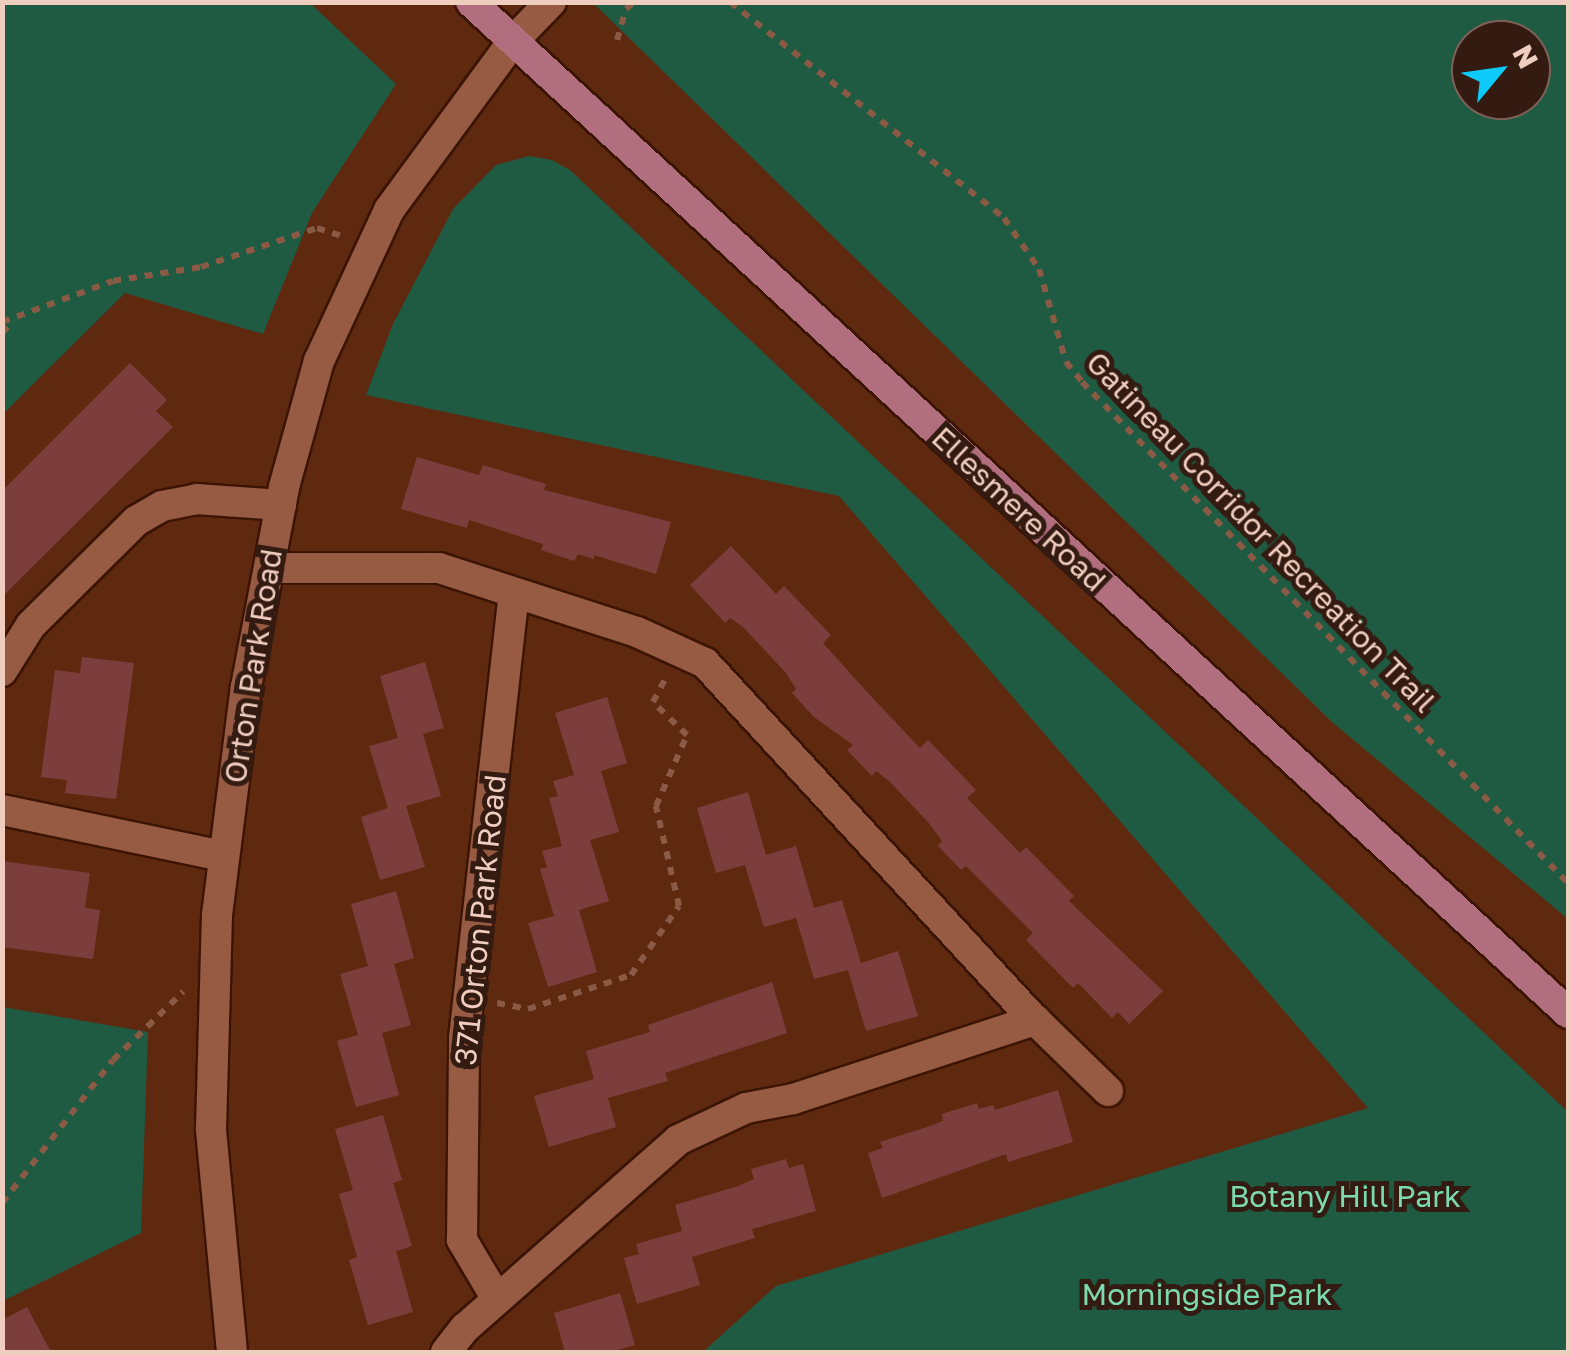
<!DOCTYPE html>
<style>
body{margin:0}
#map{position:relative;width:1571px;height:1355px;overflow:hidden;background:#5f2910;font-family:"Golos Text",sans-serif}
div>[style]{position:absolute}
.green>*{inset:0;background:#1f5a42}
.building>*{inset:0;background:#7c3e3c}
.path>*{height:6px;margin-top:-3px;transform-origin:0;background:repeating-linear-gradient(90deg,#8a5a45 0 8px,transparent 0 16px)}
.roads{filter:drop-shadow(2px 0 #3c1403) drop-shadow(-2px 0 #3c1403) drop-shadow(0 2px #3c1403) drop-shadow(0 -2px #3c1403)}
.minor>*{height:30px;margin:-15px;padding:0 15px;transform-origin:15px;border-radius:15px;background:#965b42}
.major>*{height:30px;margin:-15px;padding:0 15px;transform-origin:15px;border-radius:15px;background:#b16e7e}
span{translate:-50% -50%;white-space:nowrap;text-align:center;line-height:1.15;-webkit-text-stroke:10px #341b11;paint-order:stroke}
.street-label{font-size:30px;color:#efcdbf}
.park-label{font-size:30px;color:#7bdaaf}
.frame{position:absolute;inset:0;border:5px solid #efcdbf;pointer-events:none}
.north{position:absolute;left:1451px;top:20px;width:100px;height:100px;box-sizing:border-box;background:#341b11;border:2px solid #7f6257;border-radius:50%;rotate:61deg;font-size:28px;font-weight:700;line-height:40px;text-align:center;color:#efcdbf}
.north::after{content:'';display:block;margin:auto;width:35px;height:45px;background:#0dcafa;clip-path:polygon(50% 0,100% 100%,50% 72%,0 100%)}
</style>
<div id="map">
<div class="green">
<i style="clip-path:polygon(3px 2px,310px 3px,396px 84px,312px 213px,263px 334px,125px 293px,3px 414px)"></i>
<i style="clip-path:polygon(evenodd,593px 3px,1568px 3px,1568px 919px,1332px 722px,593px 3px,1531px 40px,1531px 100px,1471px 100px,1471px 40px,1531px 40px)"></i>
<i style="clip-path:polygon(529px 156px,552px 160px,570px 170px,1568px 1112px,1568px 1352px,703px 1352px,776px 1286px,1368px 1108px,839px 496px,366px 395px,393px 324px,453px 209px,496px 165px)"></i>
<i style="clip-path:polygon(3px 1007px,148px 1032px,141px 1233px,3px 1301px)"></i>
</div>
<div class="building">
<i style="clip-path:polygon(130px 363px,167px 400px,156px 411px,173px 427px,2px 597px,2px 491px)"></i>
<i style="clip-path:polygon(417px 457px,479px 475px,483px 465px,546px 484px,544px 490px,671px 522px,656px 574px,594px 555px,594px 559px,578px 554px,574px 561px,541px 550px,543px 544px,469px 520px,467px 528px,401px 509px)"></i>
<i style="clip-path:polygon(731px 546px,776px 594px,784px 586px,831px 635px,823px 643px,867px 692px,920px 748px,928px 740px,976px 790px,967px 798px,1020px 853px,1026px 847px,1074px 896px,1069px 901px,1163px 991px,1129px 1024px,1118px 1012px,1112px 1018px,1078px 983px,1073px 988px,1026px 940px,1033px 933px,966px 866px,961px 870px,938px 846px,942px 841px,928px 822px,889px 781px,876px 771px,872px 776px,847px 750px,853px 745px,814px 717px,792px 693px,796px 689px,786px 673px,743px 627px,730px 618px,725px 623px,690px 585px)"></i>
<i style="clip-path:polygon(82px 657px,134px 663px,116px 799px,65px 793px,67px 780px,41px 777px,55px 670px,80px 673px)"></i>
<i style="clip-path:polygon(425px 662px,444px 728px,423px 734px,441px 796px,406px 806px,425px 867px,380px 880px,361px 817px,388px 808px,369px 746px,398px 738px,380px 676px)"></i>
<i style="clip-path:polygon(607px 697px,627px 763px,601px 771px,619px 832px,590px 840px,609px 901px,579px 910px,597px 972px,548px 987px,528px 923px,554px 916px,540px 869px,547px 867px,542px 851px,562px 846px,549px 798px,558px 796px,553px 781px,574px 775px,555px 713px)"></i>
<i style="clip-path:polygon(748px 792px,766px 855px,796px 846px,814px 908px,842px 900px,861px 963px,898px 951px,918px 1016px,866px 1031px,848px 970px,814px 979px,796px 918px,764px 927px,745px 865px,716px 873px,697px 808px)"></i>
<i style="clip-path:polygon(2px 861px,90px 873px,85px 908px,100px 910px,93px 959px,2px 947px)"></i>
<i style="clip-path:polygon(396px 891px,414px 958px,394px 964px,411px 1025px,382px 1033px,399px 1095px,356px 1107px,337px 1041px,358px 1035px,340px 974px,368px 966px,351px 904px)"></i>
<i style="clip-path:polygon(772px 982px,787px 1033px,665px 1073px,668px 1081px,608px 1098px,616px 1127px,549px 1147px,534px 1096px,594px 1079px,586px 1051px,650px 1032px,648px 1025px)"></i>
<i style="clip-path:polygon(1058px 1090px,1073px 1142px,1008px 1162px,1006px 1154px,882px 1198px,868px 1153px,883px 1148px,880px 1142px,927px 1127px,943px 1121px,942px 1114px,977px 1103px,979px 1109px,993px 1105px,995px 1110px)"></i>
<i style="clip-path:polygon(383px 1115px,402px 1180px,393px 1183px,412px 1246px,396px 1251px,413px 1312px,368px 1325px,349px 1260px,357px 1257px,339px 1194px,353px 1190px,335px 1129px)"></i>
<i style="clip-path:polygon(786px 1159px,789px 1168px,803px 1164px,816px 1211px,752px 1229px,755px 1238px,692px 1257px,700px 1285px,637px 1304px,624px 1258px,639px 1254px,636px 1244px,682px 1231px,675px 1205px,738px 1186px,754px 1179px,751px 1169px)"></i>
<i style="clip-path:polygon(620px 1293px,635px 1345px,610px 1352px,565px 1352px,554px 1313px)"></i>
<i style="clip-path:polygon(27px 1307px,51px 1352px,2px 1352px,2px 1320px)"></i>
</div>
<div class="path">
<i style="left:730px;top:2px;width:349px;rotate:38.2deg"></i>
<i style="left:1004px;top:218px;width:62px;rotate:55.5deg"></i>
<i style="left:1039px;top:269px;width:97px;rotate:73.8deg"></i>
<i style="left:1066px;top:362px;width:26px;rotate:51deg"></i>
<i style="left:1082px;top:382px;width:698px;rotate:45.87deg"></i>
<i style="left:617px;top:40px;width:32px;rotate:-74deg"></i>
<i style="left:626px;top:9px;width:11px;rotate:-41deg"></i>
<i style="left:2px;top:322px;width:118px;rotate:-20.3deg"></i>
<i style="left:113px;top:281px;width:89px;rotate:-9deg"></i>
<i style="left:201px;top:267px;width:122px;rotate:-18.6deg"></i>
<i style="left:317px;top:228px;width:29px;rotate:18deg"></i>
<i style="left:2px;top:333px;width:16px;rotate:-47deg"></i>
<i style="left:497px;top:1003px;width:32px;rotate:11deg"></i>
<i style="left:528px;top:1009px;width:108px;rotate:-18.3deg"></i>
<i style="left:631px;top:975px;width:84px;rotate:-55.2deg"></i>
<i style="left:679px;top:906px;width:103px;rotate:-103deg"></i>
<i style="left:656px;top:806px;width:77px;rotate:-66.4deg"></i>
<i style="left:687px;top:735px;width:47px;rotate:-135.9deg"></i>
<i style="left:653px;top:702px;width:27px;rotate:-62deg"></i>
<i style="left:2px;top:1203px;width:181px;rotate:-52.2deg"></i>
<i style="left:113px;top:1060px;width:98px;rotate:-44.2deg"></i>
</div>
<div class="roads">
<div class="minor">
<i style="left:270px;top:568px;width:169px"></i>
<i style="left:439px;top:568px;width:208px;rotate:17.9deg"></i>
<i style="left:637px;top:632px;width:75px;rotate:24.5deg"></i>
<i style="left:705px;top:663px;width:486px;rotate:47.3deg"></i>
<i style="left:1035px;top:1020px;width:102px;rotate:44.2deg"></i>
<i style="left:2px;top:671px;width:54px;rotate:-57.8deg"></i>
<i style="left:31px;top:625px;width:148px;rotate:-44.7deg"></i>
<i style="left:136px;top:521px;width:30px;rotate:-30deg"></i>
<i style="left:162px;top:506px;width:36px;rotate:-11deg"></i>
<i style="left:197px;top:499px;width:84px;rotate:4.1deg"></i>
<i style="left:2px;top:810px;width:226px;rotate:11.8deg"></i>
<i style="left:497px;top:1299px;width:69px;rotate:-120.7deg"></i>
<i style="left:462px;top:1240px;width:202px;rotate:-89.4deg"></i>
<i style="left:464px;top:1038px;width:448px;rotate:-83.6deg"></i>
<i style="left:232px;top:1352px;width:224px;rotate:-95.4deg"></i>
<i style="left:211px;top:1129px;width:214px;rotate:-88.4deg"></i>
<i style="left:217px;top:915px;width:230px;rotate:-82.8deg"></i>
<i style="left:246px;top:687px;width:204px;rotate:-79.2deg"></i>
<i style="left:284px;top:487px;width:131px;rotate:-74.5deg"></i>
<i style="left:319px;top:361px;width:166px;rotate:-65.1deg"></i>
<i style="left:389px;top:210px;width:211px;rotate:-53.7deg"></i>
<i style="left:514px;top:40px;width:53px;rotate:-45.8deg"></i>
<i style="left:446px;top:1352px;width:31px;rotate:-52deg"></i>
<i style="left:465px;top:1328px;width:284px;rotate:-41.4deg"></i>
<i style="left:678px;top:1140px;width:75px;rotate:-25.2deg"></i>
<i style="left:746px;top:1108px;width:48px;rotate:-10.8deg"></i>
<i style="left:793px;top:1099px;width:255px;rotate:-18.1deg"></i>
</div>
<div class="major">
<i style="left:471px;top:2px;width:1492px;rotate:42.66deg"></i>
</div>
</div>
<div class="street-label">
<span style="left:1019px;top:509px;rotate:43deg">Ellesmere Road</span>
<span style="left:1261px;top:532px;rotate:46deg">Gatineau Corridor Recreation Trail</span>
<span style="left:253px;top:666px;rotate:-81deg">Orton Park Road</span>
<span style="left:480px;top:920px;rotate:-84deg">371 Orton Park Road</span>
</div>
<div class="park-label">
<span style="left:1345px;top:1196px">Botany Hill Park</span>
<span style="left:1207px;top:1294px">Morningside Park</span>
</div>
<div class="frame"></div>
<div class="north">N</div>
</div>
